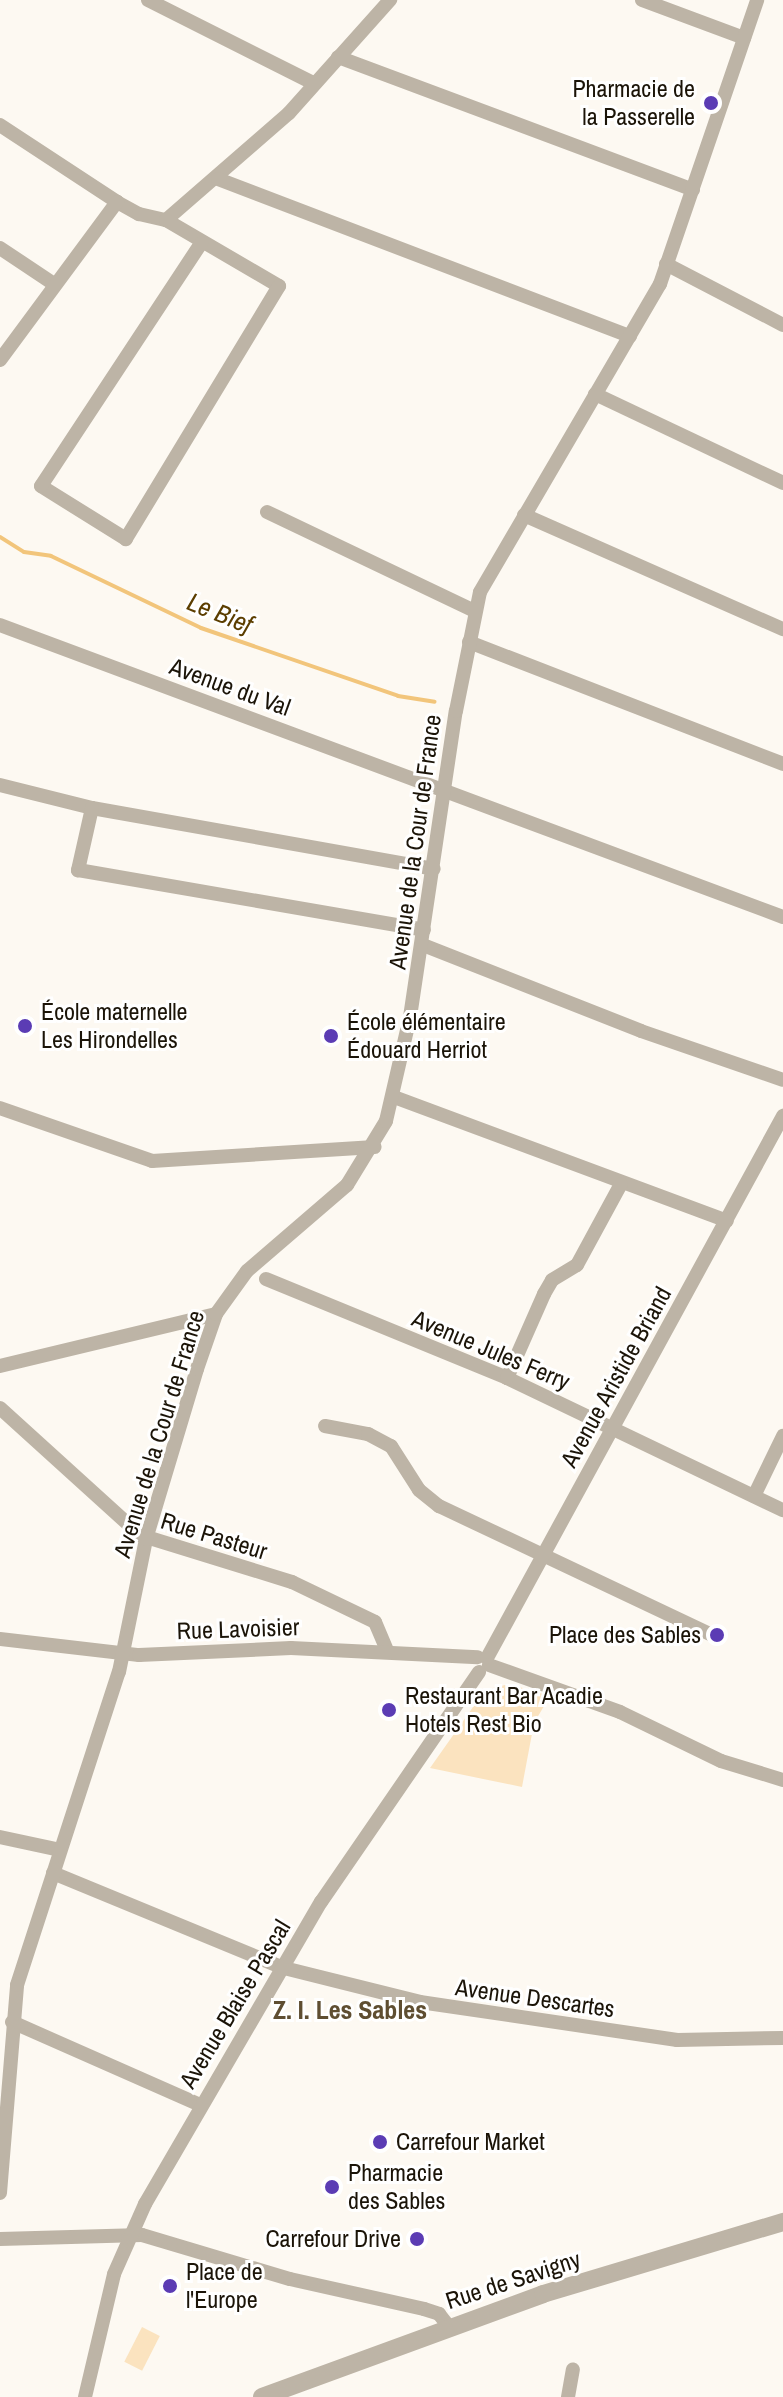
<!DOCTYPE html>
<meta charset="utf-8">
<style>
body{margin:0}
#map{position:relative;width:783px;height:2397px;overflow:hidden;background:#fdf9f2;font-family:"Archivo Narrow",sans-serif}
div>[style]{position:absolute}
.green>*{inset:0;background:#fbe3bf;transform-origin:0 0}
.stream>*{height:4px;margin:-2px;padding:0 2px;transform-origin:2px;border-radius:2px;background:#f2c57b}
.minor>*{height:14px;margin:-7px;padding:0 7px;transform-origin:7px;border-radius:7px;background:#bdb4a6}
.tertiary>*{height:18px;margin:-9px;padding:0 9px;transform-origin:9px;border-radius:9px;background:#bdb4a6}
.dots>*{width:22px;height:22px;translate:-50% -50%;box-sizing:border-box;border:4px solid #fff;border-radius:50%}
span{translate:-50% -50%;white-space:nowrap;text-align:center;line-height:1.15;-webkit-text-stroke:6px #fff;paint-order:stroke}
.poi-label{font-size:24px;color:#1b1408}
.right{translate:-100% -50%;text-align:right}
.left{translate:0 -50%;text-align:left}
.street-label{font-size:24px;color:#1b1408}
.water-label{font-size:26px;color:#5c3e00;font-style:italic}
.neighbourhood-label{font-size:26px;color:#5f4e31;font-weight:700}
</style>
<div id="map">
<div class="green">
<i style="clip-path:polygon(509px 1684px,550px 1696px,534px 1723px,522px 1787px,430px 1768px,485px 1690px)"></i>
<i style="left:142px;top:2327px;width:20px;height:39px;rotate:27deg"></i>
</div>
<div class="stream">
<i style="left:0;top:537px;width:28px;rotate:32deg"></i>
<i style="left:24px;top:552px;width:27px;rotate:8deg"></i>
<i style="left:51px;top:556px;width:166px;rotate:25.6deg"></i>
<i style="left:201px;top:628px;width:208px;rotate:19deg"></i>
<i style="left:398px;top:696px;width:37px;rotate:9deg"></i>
</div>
<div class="minor">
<i style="left:148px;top:0;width:185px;rotate:26.7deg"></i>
<i style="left:642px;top:0;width:109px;rotate:20.4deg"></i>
<i style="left:338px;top:57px;width:379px;rotate:20.5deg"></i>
<i style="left:0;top:125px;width:140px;rotate:33.3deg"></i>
<i style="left:117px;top:202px;width:25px;rotate:29deg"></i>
<i style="left:139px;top:214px;width:28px;rotate:13deg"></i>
<i style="left:166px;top:220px;width:163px;rotate:-41deg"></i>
<i style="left:289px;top:113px;width:152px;rotate:-48.2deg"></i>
<i style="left:218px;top:179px;width:441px;rotate:20.9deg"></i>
<i style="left:166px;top:220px;width:131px;rotate:30.3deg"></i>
<i style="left:279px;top:286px;width:296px;rotate:121.2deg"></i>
<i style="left:126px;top:539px;width:100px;rotate:-148.1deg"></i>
<i style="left:41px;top:486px;width:291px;rotate:-56.6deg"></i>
<i style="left:0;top:248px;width:65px;rotate:33.7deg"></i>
<i style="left:666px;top:264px;width:132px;rotate:27.5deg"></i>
<i style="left:0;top:360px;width:197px;rotate:-53.5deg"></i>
<i style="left:595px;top:394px;width:208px;rotate:25.3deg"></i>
<i style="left:267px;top:512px;width:230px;rotate:25.5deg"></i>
<i style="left:524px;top:515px;width:283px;rotate:23.8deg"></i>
<i style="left:0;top:625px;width:836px;rotate:20.45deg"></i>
<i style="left:469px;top:642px;width:337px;rotate:21.2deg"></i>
<i style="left:0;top:785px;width:95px;rotate:14deg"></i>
<i style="left:92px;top:808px;width:347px;rotate:10.1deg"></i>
<i style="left:92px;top:808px;width:64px;rotate:102.7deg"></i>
<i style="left:78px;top:870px;width:351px;rotate:9.8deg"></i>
<i style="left:423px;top:945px;width:234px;rotate:21.5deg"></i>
<i style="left:641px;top:1031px;width:150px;rotate:19deg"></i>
<i style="left:394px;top:1097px;width:355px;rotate:20.4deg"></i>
<i style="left:0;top:1108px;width:161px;rotate:19.2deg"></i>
<i style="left:152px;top:1161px;width:223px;rotate:-3.6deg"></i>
<i style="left:266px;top:1279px;width:261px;rotate:22.3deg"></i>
<i style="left:507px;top:1378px;width:306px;rotate:25.6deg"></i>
<i style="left:0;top:1366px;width:222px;rotate:-13.5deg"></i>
<i style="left:507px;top:1378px;width:92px;rotate:-66.2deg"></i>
<i style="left:544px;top:1294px;width:16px;rotate:-60deg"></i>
<i style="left:552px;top:1280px;width:29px;rotate:-31deg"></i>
<i style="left:577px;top:1265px;width:92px;rotate:-61.5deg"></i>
<i style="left:0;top:1408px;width:189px;rotate:42.2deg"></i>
<i style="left:140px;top:1535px;width:159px;rotate:17.2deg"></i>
<i style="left:292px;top:1582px;width:92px;rotate:25.7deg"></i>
<i style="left:375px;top:1622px;width:30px;rotate:67deg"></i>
<i style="left:325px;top:1426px;width:44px;rotate:10.5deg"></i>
<i style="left:368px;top:1434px;width:26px;rotate:28deg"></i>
<i style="left:391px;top:1446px;width:52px;rotate:57.5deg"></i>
<i style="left:419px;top:1490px;width:26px;rotate:39deg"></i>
<i style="left:439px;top:1506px;width:306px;rotate:25.3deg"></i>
<i style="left:754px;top:1496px;width:67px;rotate:-64.2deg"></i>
<i style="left:0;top:1639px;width:140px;rotate:6.6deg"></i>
<i style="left:139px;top:1655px;width:152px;rotate:-2.6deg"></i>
<i style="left:291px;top:1648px;width:187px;rotate:2.8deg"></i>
<i style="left:487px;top:1658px;width:618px;rotate:-61.36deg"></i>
<i style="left:489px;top:1665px;width:139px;rotate:19.7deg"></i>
<i style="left:620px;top:1712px;width:112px;rotate:25.9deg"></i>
<i style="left:721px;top:1761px;width:65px;rotate:17deg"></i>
<i style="left:0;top:1837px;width:61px;rotate:12.2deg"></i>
<i style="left:53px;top:1873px;width:250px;rotate:22.4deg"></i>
<i style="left:284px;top:1968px;width:140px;rotate:14deg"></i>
<i style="left:420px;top:2002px;width:260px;rotate:8.4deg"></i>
<i style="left:677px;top:2040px;width:106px;rotate:-1.1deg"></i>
<i style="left:12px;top:2022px;width:206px;rotate:23.8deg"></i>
<i style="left:0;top:2193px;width:209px;rotate:-85.3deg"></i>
<i style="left:17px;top:1985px;width:329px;rotate:-72deg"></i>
<i style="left:119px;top:1672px;width:136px;rotate:-78.5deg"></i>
<i style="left:146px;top:1539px;width:177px;rotate:-73.3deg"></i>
<i style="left:197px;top:1369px;width:58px;rotate:-70.9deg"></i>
<i style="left:216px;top:1314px;width:53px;rotate:-54.2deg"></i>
<i style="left:247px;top:1271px;width:132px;rotate:-40.7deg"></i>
<i style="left:347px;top:1185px;width:75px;rotate:-58.6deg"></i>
<i style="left:386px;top:1121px;width:107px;rotate:-77deg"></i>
<i style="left:410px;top:1017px;width:309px;rotate:-81.5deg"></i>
<i style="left:456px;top:711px;width:121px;rotate:-78.6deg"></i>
<i style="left:480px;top:592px;width:357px;rotate:-59.7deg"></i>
<i style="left:660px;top:284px;width:300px;rotate:-71.1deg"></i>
<i style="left:0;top:2239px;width:142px;rotate:-1.6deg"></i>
<i style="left:142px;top:2235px;width:154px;rotate:16.6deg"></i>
<i style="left:290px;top:2279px;width:137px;rotate:12.6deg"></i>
<i style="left:424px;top:2309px;width:16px;rotate:18deg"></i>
<i style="left:439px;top:2314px;width:16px;rotate:52deg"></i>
<i style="left:85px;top:2397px;width:126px;rotate:-76.7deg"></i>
<i style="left:114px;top:2274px;width:77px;rotate:-66.1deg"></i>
<i style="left:145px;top:2204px;width:350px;rotate:-59.8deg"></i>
<i style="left:321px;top:1902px;width:279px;rotate:-55.5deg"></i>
<i style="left:568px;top:2397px;width:28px;rotate:-80deg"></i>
</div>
<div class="tertiary">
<i style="left:262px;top:2397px;width:299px;rotate:-20.1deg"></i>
<i style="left:543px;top:2294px;width:251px;rotate:-16.7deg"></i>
</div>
<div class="dots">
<i style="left:711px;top:103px;background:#5b3cb4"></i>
<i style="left:25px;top:1026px;background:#5b3cb4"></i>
<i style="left:331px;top:1036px;background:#5b3cb4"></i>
<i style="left:717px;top:1635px;background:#5b3cb4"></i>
<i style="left:389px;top:1710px;background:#5b3cb4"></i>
<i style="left:380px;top:2142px;background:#5b3cb4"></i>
<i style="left:332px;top:2187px;background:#5b3cb4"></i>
<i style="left:417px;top:2239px;background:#5b3cb4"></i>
<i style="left:170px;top:2286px;background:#5b3cb4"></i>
</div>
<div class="poi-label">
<span class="right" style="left:695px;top:103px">Pharmacie de<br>la Passerelle</span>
<span class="left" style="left:41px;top:1026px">École maternelle<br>Les Hirondelles</span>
<span class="left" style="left:347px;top:1036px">École élémentaire<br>Édouard Herriot</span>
<span class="right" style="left:701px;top:1635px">Place des Sables</span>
<span class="left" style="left:405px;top:1710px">Restaurant Bar Acadie<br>Hotels Rest Bio</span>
<span class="left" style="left:396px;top:2142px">Carrefour Market</span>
<span class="left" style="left:348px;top:2187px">Pharmacie<br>des Sables</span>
<span class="right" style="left:401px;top:2239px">Carrefour Drive</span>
<span class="left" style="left:186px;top:2286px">Place de<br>l'Europe</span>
</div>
<div class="street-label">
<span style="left:230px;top:687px;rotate:20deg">Avenue du Val</span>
<span style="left:415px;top:842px;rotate:-82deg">Avenue de la Cour de France</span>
<span style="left:491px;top:1350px;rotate:23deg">Avenue Jules Ferry</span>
<span style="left:616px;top:1377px;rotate:-61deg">Avenue Aristide Briand</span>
<span style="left:159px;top:1434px;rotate:-73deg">Avenue de la Cour de France</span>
<span style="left:214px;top:1536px;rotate:17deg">Rue Pasteur</span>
<span style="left:238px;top:1629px;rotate:-2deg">Rue Lavoisier</span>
<span style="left:535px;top:1998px;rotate:8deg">Avenue Descartes</span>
<span style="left:235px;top:2004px;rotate:-59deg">Avenue Blaise Pascal</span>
<span style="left:513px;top:2280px;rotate:-18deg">Rue de Savigny</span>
</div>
<div class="water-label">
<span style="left:220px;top:613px;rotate:22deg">Le Bief</span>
</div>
<div class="neighbourhood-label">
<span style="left:350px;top:2010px">Z. I. Les Sables</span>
</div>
</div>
